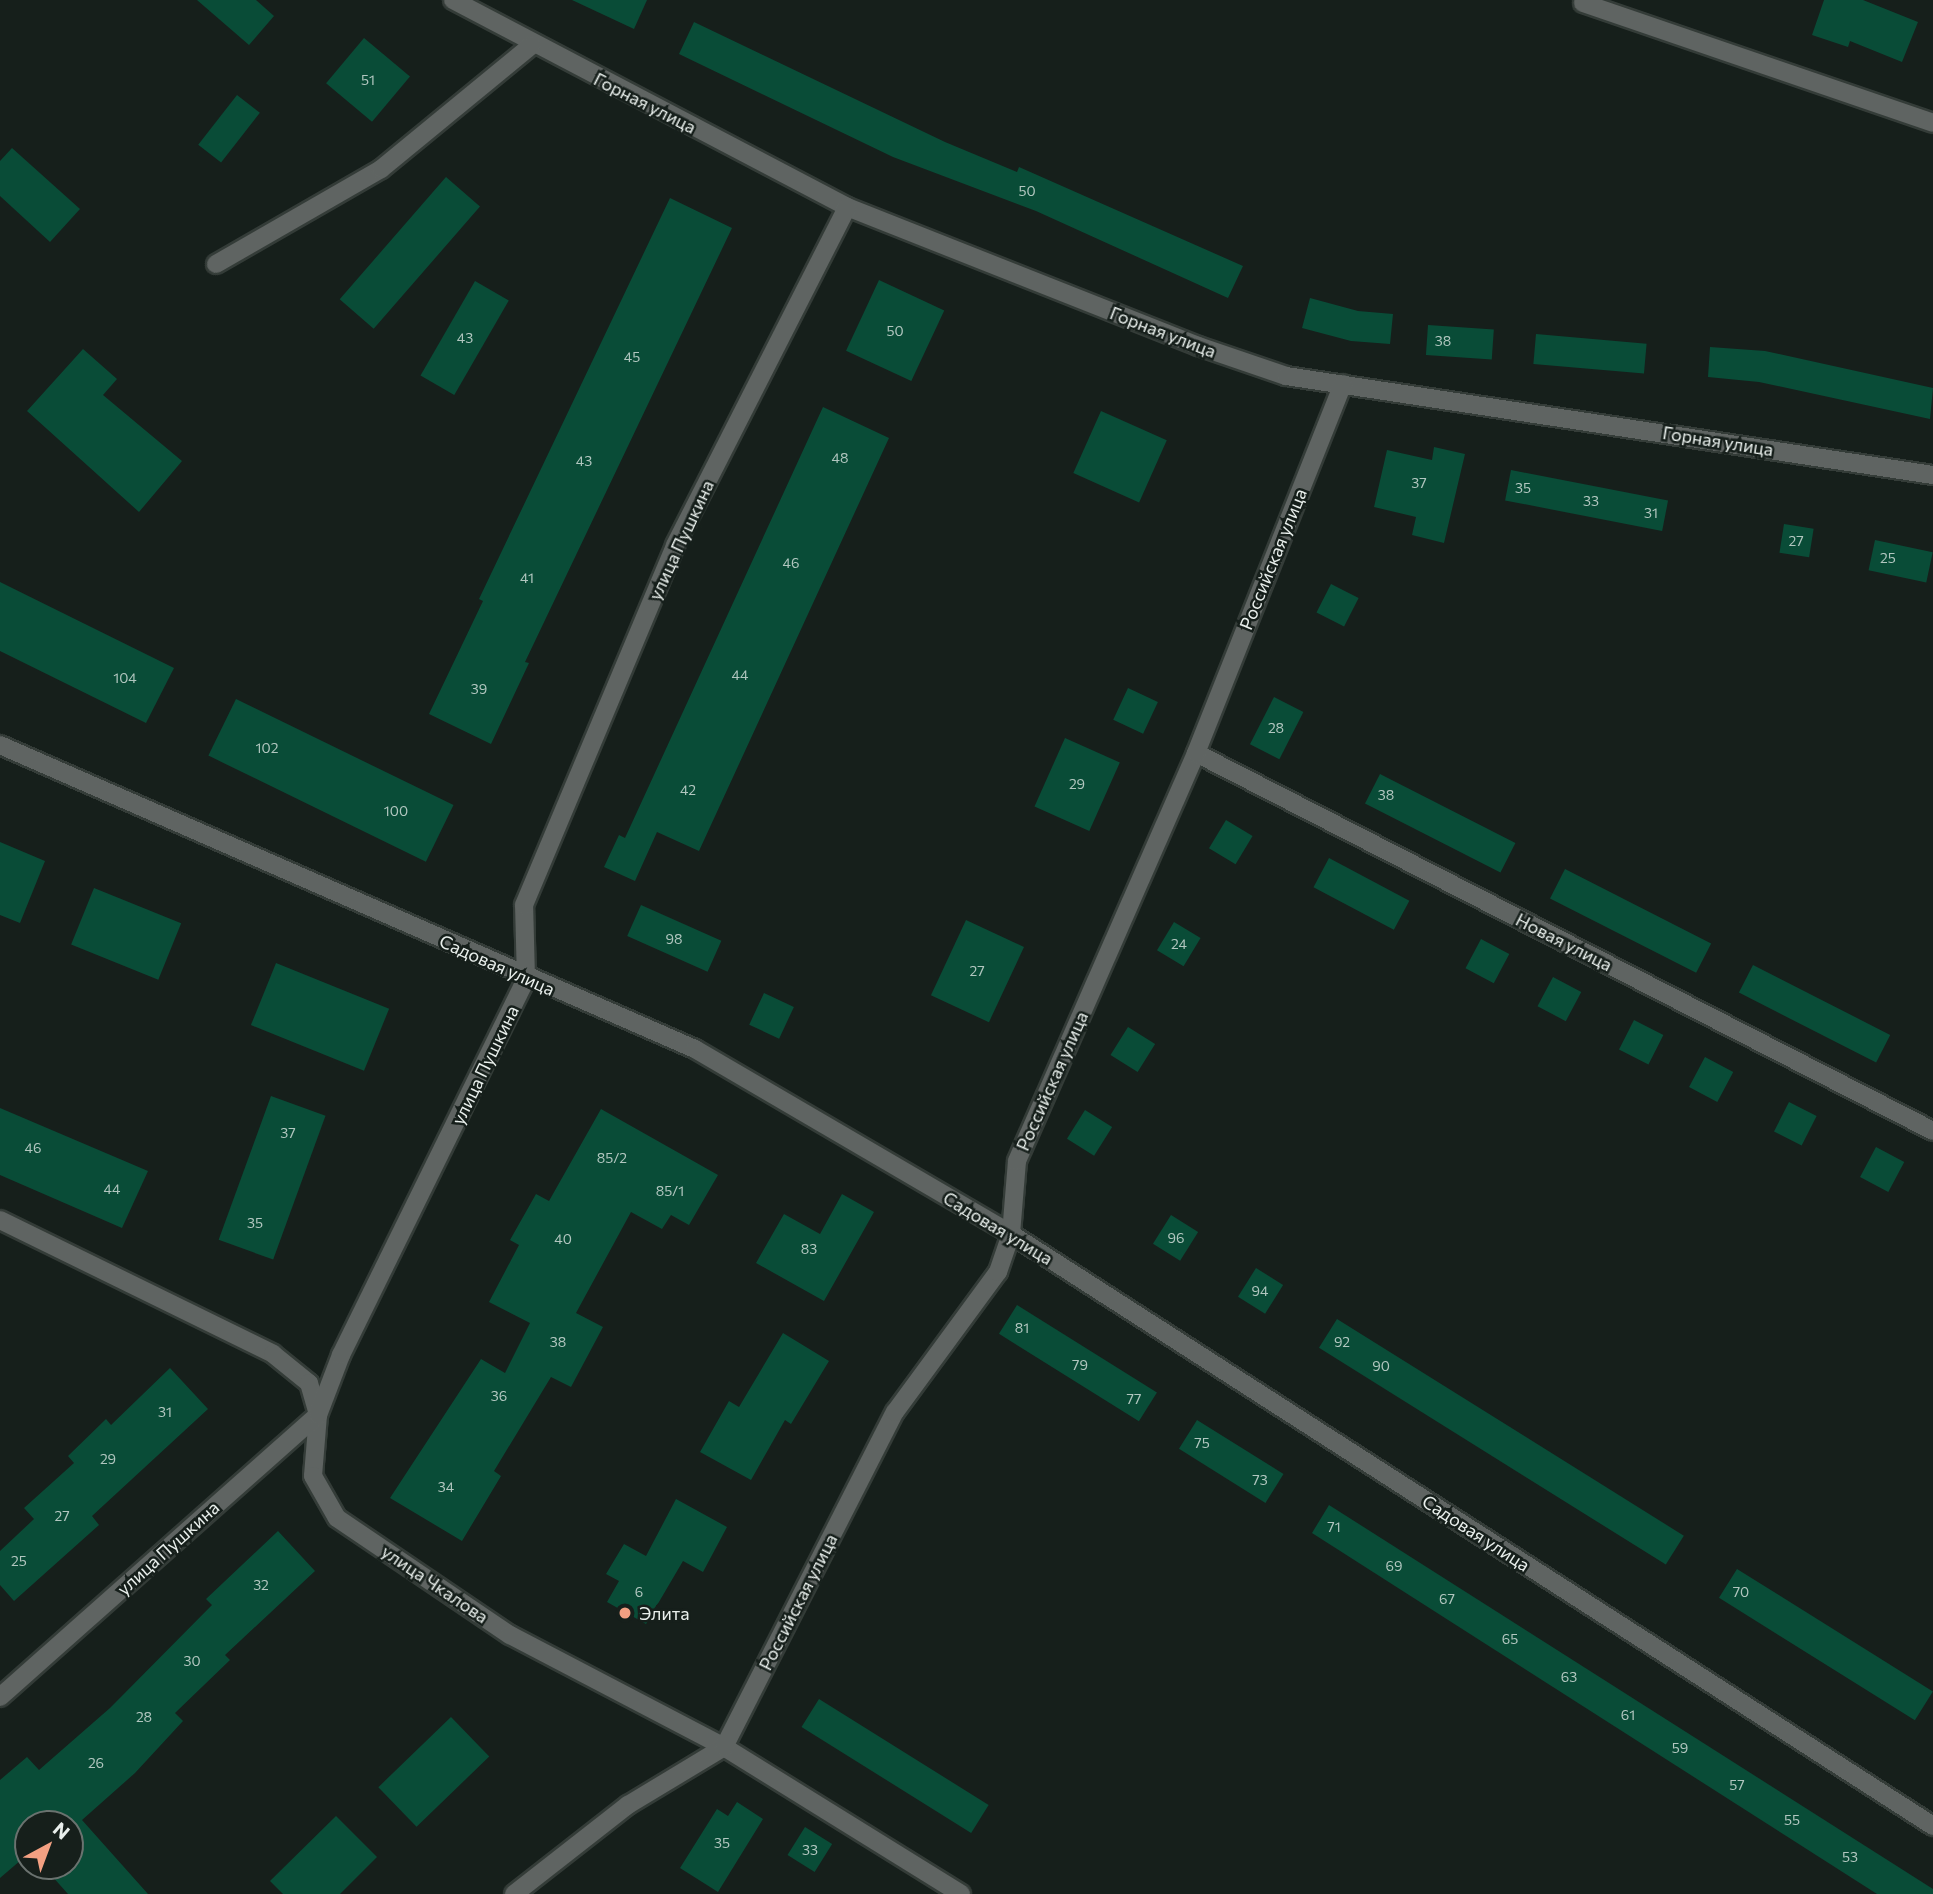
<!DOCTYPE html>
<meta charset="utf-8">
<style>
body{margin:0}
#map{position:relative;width:1933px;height:1894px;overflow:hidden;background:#161f1b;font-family:Commissioner,sans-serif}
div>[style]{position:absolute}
.building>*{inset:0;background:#094c37;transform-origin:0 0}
.roads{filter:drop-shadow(2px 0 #343c38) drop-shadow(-2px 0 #343c38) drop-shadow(0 2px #343c38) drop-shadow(0 -2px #343c38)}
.minor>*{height:18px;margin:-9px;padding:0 9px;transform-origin:9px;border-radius:9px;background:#5f6462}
.dots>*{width:19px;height:19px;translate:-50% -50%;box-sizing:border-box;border:4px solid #161f1b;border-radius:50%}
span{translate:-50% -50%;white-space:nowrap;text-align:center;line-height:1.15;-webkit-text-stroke:5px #161f1b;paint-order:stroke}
.number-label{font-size:14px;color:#b1c6bf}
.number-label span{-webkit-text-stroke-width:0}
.street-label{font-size:18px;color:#e9efec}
.poi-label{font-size:18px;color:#e9efec}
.left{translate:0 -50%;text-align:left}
.north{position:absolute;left:14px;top:1810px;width:70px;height:70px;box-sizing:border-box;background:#161f1b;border:2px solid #6a726f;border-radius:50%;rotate:41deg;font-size:19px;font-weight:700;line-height:28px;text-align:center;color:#e9efec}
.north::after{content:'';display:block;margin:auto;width:24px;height:32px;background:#f3a082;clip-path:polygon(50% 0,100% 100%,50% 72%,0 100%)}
</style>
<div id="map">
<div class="building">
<i style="clip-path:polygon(197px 0,256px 0,274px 16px,249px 45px)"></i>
<i style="clip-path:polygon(572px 0,647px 0,634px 29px)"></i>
<i style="clip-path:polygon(1824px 0,1863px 0,1918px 22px,1902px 62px,1850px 41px,1848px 47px,1812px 35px)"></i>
<i style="clip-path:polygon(694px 22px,945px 142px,1017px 172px,1019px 167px,1243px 266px,1228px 298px,1036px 211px,893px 157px,679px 54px)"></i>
<i style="left:364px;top:38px;width:60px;height:59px;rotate:40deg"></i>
<i style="left:237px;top:95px;width:29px;height:63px;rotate:38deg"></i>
<i style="clip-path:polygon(12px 148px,80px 209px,50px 242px,0 196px,0 161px)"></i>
<i style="left:446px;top:177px;width:45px;height:162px;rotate:41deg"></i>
<i style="clip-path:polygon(670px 198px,732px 228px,525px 662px,529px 663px,491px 744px,429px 714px,483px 601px,479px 599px)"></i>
<i style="left:879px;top:280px;width:72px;height:78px;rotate:25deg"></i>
<i style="left:475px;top:281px;width:39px;height:109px;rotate:30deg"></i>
<i style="clip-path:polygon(1310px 298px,1358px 311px,1393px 314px,1390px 344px,1351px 341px,1302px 328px)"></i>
<i style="left:1428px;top:325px;width:66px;height:30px;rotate:4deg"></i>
<i style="left:1536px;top:334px;width:111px;height:30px;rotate:5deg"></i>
<i style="clip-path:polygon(1710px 347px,1765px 351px,1933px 388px,1930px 419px,1759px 382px,1708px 377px)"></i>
<i style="clip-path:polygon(83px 349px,117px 379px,103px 395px,182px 461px,139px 512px,27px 411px)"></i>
<i style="clip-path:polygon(823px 407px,889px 438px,699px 851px,657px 832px,635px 881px,604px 867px,619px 835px,625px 838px)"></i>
<i style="left:1101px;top:411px;width:72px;height:68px;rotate:24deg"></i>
<i style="clip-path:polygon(1434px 447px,1465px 454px,1444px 543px,1412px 535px,1416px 517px,1374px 507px,1387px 450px,1432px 460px)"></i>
<i style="left:1511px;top:470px;width:160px;height:31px;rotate:11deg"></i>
<i style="left:1784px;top:524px;width:30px;height:29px;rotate:9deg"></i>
<i style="left:1875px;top:540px;width:59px;height:31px;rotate:12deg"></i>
<i style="clip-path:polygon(0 582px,174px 668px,146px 723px,0 651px)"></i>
<i style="left:1331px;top:584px;width:31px;height:32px;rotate:27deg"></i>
<i style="left:1128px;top:688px;width:33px;height:35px;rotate:25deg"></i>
<i style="left:1274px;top:697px;width:33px;height:53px;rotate:27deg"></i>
<i style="left:236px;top:699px;width:242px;height:63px;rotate:26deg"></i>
<i style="left:1065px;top:738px;width:60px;height:75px;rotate:24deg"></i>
<i style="left:1380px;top:774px;width:152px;height:33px;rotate:27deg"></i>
<i style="left:1226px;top:820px;width:31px;height:33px;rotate:31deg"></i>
<i style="clip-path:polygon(0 842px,45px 861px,20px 923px,0 915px)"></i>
<i style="left:1329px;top:858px;width:91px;height:33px;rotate:28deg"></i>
<i style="left:1565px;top:869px;width:164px;height:33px;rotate:27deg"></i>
<i style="left:94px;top:888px;width:94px;height:61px;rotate:22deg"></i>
<i style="left:641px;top:905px;width:88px;height:34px;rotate:24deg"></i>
<i style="left:966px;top:920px;width:64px;height:83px;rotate:25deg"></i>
<i style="left:1174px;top:922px;width:31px;height:33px;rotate:31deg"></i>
<i style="left:1481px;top:939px;width:32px;height:33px;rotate:28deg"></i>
<i style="left:276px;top:963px;width:122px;height:67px;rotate:22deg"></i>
<i style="left:1753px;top:965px;width:154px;height:31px;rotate:27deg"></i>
<i style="left:1553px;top:977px;width:32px;height:33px;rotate:28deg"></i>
<i style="left:764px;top:993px;width:33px;height:35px;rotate:25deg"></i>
<i style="left:1634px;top:1020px;width:33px;height:33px;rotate:27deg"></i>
<i style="left:1128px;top:1027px;width:32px;height:33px;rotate:32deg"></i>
<i style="left:1705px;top:1057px;width:32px;height:34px;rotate:28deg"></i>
<i style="left:271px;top:1096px;width:58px;height:153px;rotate:20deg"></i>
<i style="left:1789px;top:1102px;width:31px;height:33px;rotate:27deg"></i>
<i style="clip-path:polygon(0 1108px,148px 1171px,122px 1228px,0 1175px)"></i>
<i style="clip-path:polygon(601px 1109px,718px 1175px,689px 1225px,671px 1215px,662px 1229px,631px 1212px,576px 1313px,603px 1327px,571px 1387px,551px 1377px,494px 1471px,501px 1476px,462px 1541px,390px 1498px,481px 1359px,505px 1373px,530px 1323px,489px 1302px,519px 1245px,510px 1240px,536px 1194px,549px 1201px)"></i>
<i style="left:1085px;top:1110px;width:32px;height:34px;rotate:32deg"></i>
<i style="left:1876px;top:1147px;width:32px;height:34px;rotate:28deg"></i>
<i style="clip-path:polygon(842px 1194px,874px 1212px,824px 1301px,756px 1263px,784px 1214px,820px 1234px)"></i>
<i style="left:1171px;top:1215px;width:32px;height:34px;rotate:32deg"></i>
<i style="left:1256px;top:1268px;width:32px;height:34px;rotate:32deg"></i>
<i style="left:1017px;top:1305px;width:165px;height:34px;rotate:32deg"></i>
<i style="left:1337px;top:1319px;width:409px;height:34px;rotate:32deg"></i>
<i style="clip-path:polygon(783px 1333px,829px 1361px,791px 1424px,785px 1420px,751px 1480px,700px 1452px,729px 1401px,739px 1407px)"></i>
<i style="clip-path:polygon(170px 1368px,208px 1409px,92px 1516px,99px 1525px,14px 1601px,0 1585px,0 1551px,34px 1519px,24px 1508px,74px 1463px,68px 1456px,106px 1419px,111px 1425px)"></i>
<i style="left:1197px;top:1420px;width:102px;height:34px;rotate:32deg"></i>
<i style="clip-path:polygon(676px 1499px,727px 1527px,703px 1572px,683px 1561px,646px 1624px,607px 1602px,619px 1581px,606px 1574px,624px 1544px,646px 1556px)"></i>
<i style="clip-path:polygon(1329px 1505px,1933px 1889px,1933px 1894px,1877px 1894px,1312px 1533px)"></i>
<i style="clip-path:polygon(278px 1531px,315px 1571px,225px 1655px,230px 1660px,175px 1713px,183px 1721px,135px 1773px,82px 1820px,148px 1894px,68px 1894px,43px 1866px,70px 1866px,70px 1824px,28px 1824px,28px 1854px,0 1878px,0 1780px,27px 1757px,39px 1770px,110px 1708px,212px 1605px,206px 1599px)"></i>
<i style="left:1737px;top:1569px;width:231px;height:34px;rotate:32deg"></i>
<i style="left:819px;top:1699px;width:200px;height:33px;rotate:32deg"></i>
<i style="left:451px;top:1717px;width:55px;height:101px;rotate:46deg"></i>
<i style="clip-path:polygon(737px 1802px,763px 1819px,718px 1892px,680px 1868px,717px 1809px,728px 1816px)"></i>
<i style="clip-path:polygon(336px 1816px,377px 1857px,340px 1894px,283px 1894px,270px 1881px)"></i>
<i style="left:805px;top:1827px;width:32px;height:33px;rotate:32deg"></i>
</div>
<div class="roads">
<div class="minor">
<i style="left:453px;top:0;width:445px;rotate:27.7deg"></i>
<i style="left:847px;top:207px;width:378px;rotate:21.6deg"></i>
<i style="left:1198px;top:346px;width:93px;rotate:18.8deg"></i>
<i style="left:1286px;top:376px;width:655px;rotate:8.7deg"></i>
<i style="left:1583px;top:3px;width:370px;rotate:18.9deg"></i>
<i style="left:216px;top:264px;width:190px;rotate:-29.9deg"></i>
<i style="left:381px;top:169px;width:195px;rotate:-39.4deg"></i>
<i style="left:0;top:745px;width:759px;rotate:23.63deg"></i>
<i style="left:695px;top:1049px;width:366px;rotate:30.3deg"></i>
<i style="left:1011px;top:1234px;width:1096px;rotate:32.7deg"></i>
<i style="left:1196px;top:753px;width:828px;rotate:27.15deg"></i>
<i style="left:0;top:1220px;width:304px;rotate:26.1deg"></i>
<i style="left:273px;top:1354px;width:46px;rotate:38.9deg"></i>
<i style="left:309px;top:1383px;width:33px;rotate:74deg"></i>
<i style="left:318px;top:1415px;width:61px;rotate:94.7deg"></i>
<i style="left:313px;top:1476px;width:48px;rotate:60.3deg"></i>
<i style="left:337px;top:1518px;width:209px;rotate:34.1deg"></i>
<i style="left:510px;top:1635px;width:242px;rotate:27.6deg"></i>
<i style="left:724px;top:1747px;width:279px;rotate:31.8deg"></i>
<i style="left:0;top:1697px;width:425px;rotate:-41.6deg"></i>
<i style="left:318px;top:1415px;width:64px;rotate:-69deg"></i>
<i style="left:341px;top:1355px;width:419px;rotate:-63.8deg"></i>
<i style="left:526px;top:979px;width:74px;rotate:-91.5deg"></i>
<i style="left:524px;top:905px;width:390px;rotate:-67.2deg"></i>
<i style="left:675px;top:545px;width:379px;rotate:-63deg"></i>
<i style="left:514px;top:1894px;width:145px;rotate:-38deg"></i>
<i style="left:628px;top:1805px;width:112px;rotate:-31.1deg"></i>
<i style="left:724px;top:1747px;width:376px;rotate:-63deg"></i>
<i style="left:895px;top:1412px;width:174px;rotate:-53.7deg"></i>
<i style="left:998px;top:1272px;width:40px;rotate:-71.1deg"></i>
<i style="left:1011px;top:1234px;width:73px;rotate:-85.3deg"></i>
<i style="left:1017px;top:1161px;width:446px;rotate:-66.3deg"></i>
<i style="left:1196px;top:753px;width:397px;rotate:-68.3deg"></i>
</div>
</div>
<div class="dots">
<i style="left:625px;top:1613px;background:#f3a082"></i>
</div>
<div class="number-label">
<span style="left:368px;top:80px">51</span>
<span style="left:1027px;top:191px">50</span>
<span style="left:895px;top:331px">50</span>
<span style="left:465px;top:338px">43</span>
<span style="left:1443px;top:341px">38</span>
<span style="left:632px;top:357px">45</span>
<span style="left:840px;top:458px">48</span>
<span style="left:584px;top:461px">43</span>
<span style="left:1419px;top:483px">37</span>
<span style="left:1523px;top:488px">35</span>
<span style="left:1591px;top:501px">33</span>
<span style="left:1651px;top:513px">31</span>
<span style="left:1796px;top:541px">27</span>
<span style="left:1888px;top:558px">25</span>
<span style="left:791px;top:563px">46</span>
<span style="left:527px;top:578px">41</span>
<span style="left:740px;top:675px">44</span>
<span style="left:125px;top:678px">104</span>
<span style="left:479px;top:689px">39</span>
<span style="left:1276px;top:728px">28</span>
<span style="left:267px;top:748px">102</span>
<span style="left:1077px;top:784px">29</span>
<span style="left:688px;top:790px">42</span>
<span style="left:1386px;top:795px">38</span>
<span style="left:396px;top:811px">100</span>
<span style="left:674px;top:939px">98</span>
<span style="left:1179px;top:944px">24</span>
<span style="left:977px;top:971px">27</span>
<span style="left:288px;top:1133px">37</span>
<span style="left:33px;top:1148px">46</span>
<span style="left:612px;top:1158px">85/2</span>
<span style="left:112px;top:1189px">44</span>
<span style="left:670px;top:1191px">85/1</span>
<span style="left:255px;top:1223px">35</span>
<span style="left:1176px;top:1238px">96</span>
<span style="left:563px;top:1239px">40</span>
<span style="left:809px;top:1249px">83</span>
<span style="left:1260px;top:1291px">94</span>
<span style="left:1022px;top:1328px">81</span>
<span style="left:558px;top:1342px">38</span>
<span style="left:1342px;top:1342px">92</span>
<span style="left:1080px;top:1365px">79</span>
<span style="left:1381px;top:1366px">90</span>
<span style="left:499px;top:1396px">36</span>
<span style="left:1134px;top:1399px">77</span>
<span style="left:165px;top:1412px">31</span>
<span style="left:1202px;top:1443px">75</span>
<span style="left:108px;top:1459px">29</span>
<span style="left:1260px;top:1480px">73</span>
<span style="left:446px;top:1487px">34</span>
<span style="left:62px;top:1516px">27</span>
<span style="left:1334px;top:1527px">71</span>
<span style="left:19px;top:1561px">25</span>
<span style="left:1394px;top:1566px">69</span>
<span style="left:261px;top:1585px">32</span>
<span style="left:639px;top:1592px">6</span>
<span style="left:1741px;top:1592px">70</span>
<span style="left:1447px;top:1599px">67</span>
<span style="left:1510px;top:1639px">65</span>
<span style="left:192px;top:1661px">30</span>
<span style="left:1569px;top:1677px">63</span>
<span style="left:1628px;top:1715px">61</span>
<span style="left:144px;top:1717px">28</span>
<span style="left:1680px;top:1748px">59</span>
<span style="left:96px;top:1763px">26</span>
<span style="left:1737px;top:1785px">57</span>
<span style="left:1792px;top:1820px">55</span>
<span style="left:722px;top:1843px">35</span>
<span style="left:810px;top:1850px">33</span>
<span style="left:1850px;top:1857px">53</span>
</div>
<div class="street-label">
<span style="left:645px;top:103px;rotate:27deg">Горная улица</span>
<span style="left:1163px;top:332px;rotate:21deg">Горная улица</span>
<span style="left:1718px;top:441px;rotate:9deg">Горная улица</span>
<span style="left:681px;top:540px;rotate:-65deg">улица Пушкина</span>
<span style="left:1273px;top:559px;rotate:-68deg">Российская улица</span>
<span style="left:1564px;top:942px;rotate:27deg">Новая улица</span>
<span style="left:497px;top:965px;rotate:24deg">Садовая улица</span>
<span style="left:485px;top:1065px;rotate:-64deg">улица Пушкина</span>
<span style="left:1052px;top:1081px;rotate:-66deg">Российская улица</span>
<span style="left:998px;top:1228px;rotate:31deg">Садовая улица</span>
<span style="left:1476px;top:1533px;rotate:33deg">Садовая улица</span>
<span style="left:168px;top:1548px;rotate:-42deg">улица Пушкина</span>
<span style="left:435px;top:1584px;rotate:34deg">улица Чкалова</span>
<span style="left:798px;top:1602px;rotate:-63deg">Российская улица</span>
</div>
<div class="poi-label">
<span class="left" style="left:639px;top:1613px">Элита</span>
</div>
<div class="north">N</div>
</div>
